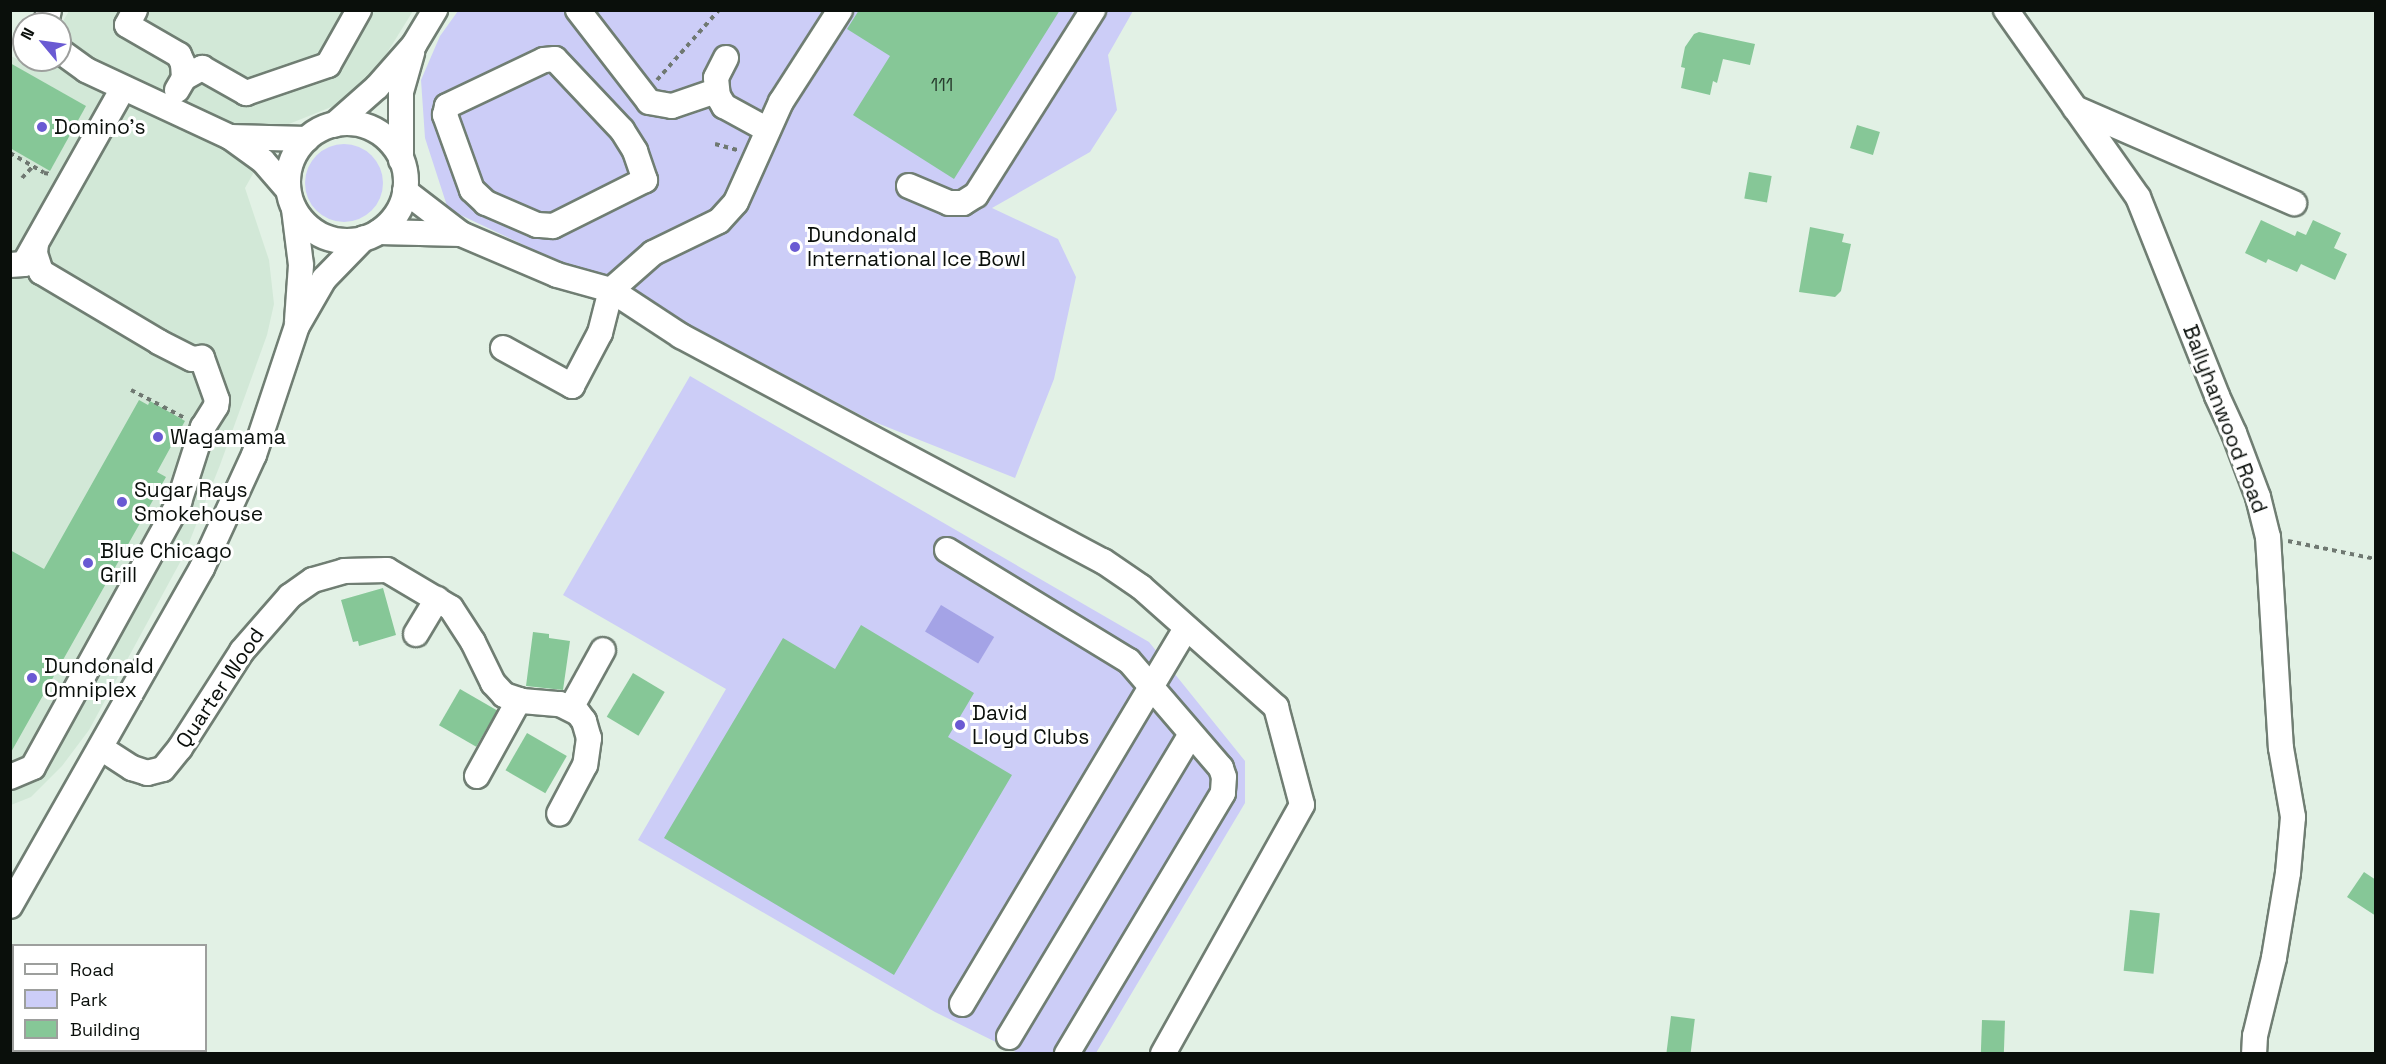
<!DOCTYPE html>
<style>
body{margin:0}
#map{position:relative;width:2386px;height:1064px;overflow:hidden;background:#e2f1e5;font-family:"Space Grotesk",sans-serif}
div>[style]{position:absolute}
.built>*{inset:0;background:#d2e8d7}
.green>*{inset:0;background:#cccdf7}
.round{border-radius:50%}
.water>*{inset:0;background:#a4a3e6;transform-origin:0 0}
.building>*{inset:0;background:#86c797;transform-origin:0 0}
.path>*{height:4px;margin-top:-2px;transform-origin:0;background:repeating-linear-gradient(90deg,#6f7871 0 4.5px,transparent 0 9px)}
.roads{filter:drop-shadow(2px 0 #707e73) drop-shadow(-2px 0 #707e73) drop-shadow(0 2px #707e73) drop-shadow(0 -2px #707e73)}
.minor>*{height:24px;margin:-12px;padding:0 12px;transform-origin:12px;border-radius:12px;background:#fff}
.minor>.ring{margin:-12px;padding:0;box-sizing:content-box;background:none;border:24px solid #fff;border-radius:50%}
.dots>*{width:16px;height:16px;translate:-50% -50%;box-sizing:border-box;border:3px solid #fff;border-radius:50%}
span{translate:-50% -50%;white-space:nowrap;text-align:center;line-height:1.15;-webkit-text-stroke:6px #fff;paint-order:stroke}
.number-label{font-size:18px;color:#293d2e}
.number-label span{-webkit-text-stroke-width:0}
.poi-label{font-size:21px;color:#0a0f0b}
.left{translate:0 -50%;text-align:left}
.street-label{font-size:21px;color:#0a0f0b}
.frame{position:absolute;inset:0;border:12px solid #0a0f0b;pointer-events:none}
.legend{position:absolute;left:12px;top:944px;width:195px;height:108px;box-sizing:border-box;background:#fff;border:2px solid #9d9f9d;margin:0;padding:8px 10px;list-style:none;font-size:18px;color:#0a0f0b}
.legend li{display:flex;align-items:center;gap:12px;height:30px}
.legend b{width:30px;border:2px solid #9d9f9d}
.north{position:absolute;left:12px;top:12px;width:60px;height:60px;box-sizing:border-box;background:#fff;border:2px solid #9d9f9d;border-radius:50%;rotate:299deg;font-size:16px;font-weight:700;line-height:24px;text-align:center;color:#0a0f0b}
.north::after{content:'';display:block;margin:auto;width:21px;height:27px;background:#6a5ad3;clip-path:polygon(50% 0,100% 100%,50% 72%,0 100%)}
</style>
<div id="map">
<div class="built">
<i style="clip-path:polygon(69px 11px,413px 11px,377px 69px,351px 99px,279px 128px,245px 188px,269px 260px,274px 304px,267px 335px,220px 465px,184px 555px,89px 730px,62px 766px,31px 797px,11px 805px,11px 56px,35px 68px,40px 60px,60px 60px,60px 26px)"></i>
</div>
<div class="green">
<i style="clip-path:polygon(458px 11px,1133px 11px,1108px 55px,1117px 110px,1090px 152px,992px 208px,1058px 239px,1076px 277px,1054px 379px,1015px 478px,872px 421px,669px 314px,448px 209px,425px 138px,421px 80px,440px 36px)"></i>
<i class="round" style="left:305px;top:144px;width:78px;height:78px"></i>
<i style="clip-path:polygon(690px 376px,1149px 642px,1245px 761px,1245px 803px,1096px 1053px,1018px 1053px,935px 1012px,638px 840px,726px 689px,563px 595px)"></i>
</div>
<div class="water">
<i style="left:941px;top:605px;width:62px;height:31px;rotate:31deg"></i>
</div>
<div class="building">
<i style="clip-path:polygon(859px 10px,1060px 10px,954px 179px,853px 115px,890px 56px,847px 29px)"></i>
<i style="clip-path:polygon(1699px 32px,1755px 44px,1750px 65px,1723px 59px,1717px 83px,1713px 81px,1710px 95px,1681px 88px,1685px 68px,1681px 67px,1685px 47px,1694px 34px)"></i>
<i style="clip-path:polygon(10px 63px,86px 106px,50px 171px,10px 148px)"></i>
<i style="left:1857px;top:125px;width:24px;height:24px;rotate:17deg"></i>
<i style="left:1749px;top:172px;width:23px;height:27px;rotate:10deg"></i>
<i style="clip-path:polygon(2261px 220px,2295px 236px,2297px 231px,2306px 235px,2313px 220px,2341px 233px,2334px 248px,2347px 254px,2335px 280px,2301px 264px,2297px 272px,2268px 259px,2266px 263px,2245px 253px)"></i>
<i style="clip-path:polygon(1810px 227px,1844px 234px,1842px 242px,1851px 244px,1841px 291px,1835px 297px,1799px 292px)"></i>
<i style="clip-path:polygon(139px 400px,148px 405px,150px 401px,185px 421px,157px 472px,166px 477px,10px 754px,10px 550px,44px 569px)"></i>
<i style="clip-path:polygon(383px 588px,396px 635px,359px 646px,358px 641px,353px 642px,341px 600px)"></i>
<i style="clip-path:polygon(861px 625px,974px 693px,948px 737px,1012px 775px,894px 975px,664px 838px,783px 638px,835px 669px)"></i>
<i style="clip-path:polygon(533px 632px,549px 634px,549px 638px,570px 641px,563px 690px,526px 686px)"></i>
<i style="left:633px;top:673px;width:37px;height:51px;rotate:31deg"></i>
<i style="left:460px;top:689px;width:43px;height:42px;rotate:30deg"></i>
<i style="left:527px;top:733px;width:46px;height:43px;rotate:30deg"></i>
<i style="clip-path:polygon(2364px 872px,2376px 880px,2376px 916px,2347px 897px)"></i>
<i style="left:2130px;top:910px;width:30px;height:61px;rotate:6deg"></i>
<i style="left:1671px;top:1016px;width:24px;height:37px;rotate:7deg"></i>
<i style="left:1982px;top:1020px;width:23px;height:33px;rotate:2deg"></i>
</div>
<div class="path">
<i style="left:657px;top:80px;width:94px;rotate:-48.5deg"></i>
<i style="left:715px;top:144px;width:23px;rotate:15deg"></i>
<i style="left:10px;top:153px;width:39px;rotate:30deg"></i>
<i style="left:44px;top:173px;width:7px;rotate:8deg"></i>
<i style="left:22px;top:178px;width:16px;rotate:-47deg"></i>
<i style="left:131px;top:390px;width:59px;rotate:27.4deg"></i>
<i style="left:2288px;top:541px;width:90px;rotate:11.6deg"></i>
</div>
<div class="roads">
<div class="minor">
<i style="left:135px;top:10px;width:17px;rotate:118deg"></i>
<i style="left:127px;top:25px;width:60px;rotate:30deg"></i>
<i style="left:179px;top:55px;width:10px;rotate:66deg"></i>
<i style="left:183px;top:64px;width:14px;rotate:86deg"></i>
<i style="left:184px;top:78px;width:14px;rotate:120deg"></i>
<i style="left:578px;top:10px;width:116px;rotate:52.3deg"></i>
<i style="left:649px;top:102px;width:23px;rotate:10deg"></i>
<i style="left:672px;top:106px;width:46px;rotate:-18.8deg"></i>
<i style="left:2006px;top:10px;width:229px;rotate:54.8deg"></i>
<i style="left:2138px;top:197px;width:214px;rotate:68.3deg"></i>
<i style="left:2217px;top:396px;width:41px;rotate:65.3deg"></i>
<i style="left:2234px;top:433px;width:68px;rotate:69.4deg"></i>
<i style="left:2258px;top:497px;width:41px;rotate:76deg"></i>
<i style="left:2268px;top:537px;width:211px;rotate:86.5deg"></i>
<i style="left:2281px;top:748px;width:70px;rotate:80.1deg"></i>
<i style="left:2293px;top:817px;width:56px;rotate:95.1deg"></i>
<i style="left:2288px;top:873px;width:86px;rotate:99.4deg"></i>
<i style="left:2274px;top:958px;width:80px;rotate:103.7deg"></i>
<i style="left:2255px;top:1036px;width:18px;rotate:93deg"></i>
<i style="left:46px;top:24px;width:14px;rotate:-78deg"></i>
<i style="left:60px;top:51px;width:32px;rotate:36deg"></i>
<i style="left:86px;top:70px;width:159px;rotate:25deg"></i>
<i style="left:230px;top:137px;width:41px;rotate:36deg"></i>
<i style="left:263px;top:161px;width:38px;rotate:49deg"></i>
<i style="left:726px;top:58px;width:22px;rotate:117deg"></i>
<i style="left:716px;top:78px;width:18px;rotate:84deg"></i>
<i style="left:718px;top:96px;width:12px;rotate:59deg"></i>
<i style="left:724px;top:106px;width:50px;rotate:28.6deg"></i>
<i style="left:555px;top:59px;width:98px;rotate:46.7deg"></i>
<i style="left:622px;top:130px;width:25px;rotate:58deg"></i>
<i style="left:635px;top:151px;width:31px;rotate:71deg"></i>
<i style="left:645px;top:180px;width:103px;rotate:153.4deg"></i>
<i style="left:553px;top:226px;width:16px;rotate:-176deg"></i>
<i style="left:537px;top:225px;width:56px;rotate:-156.7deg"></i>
<i style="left:486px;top:203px;width:19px;rotate:-137deg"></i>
<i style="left:472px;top:190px;width:80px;rotate:-109.8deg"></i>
<i style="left:445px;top:115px;width:9px;rotate:-77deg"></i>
<i style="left:447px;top:106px;width:107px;rotate:-25.4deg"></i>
<i style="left:544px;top:60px;width:11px;rotate:-5deg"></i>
<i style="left:184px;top:78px;width:21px;rotate:-29deg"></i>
<i style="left:202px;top:68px;width:51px;rotate:29.6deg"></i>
<i style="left:246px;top:93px;width:87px;rotate:-18.9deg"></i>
<i style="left:328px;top:65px;width:63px;rotate:-60.6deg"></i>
<i style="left:2075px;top:108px;width:239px;rotate:23.5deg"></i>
<i class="ring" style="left:288px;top:123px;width:94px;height:94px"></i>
<i style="left:334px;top:125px;width:57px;rotate:-41.5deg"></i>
<i style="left:377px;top:87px;width:56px;rotate:-48.6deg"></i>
<i style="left:414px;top:45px;width:41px;rotate:-59deg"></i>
<i style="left:230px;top:137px;width:77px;rotate:1.5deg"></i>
<i style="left:401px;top:160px;width:68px;rotate:-90deg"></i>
<i style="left:401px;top:92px;width:41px;rotate:-74.2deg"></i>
<i style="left:909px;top:186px;width:43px;rotate:23deg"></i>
<i style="left:949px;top:203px;width:14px"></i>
<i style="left:963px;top:203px;width:15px;rotate:-32deg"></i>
<i style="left:976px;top:195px;width:219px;rotate:-57.7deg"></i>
<i style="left:405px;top:191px;width:71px;rotate:37.5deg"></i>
<i style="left:461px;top:234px;width:104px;rotate:23.1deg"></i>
<i style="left:557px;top:275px;width:56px;rotate:15.5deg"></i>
<i style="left:611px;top:290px;width:84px;rotate:33.3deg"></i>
<i style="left:681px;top:336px;width:478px;rotate:28.1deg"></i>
<i style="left:1103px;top:561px;width:46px;rotate:34.4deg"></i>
<i style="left:1141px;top:587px;width:181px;rotate:41.6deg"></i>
<i style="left:1276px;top:707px;width:101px;rotate:75.1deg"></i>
<i style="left:1302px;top:805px;width:285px;rotate:119.2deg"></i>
<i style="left:294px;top:209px;width:56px;rotate:82.9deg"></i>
<i style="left:301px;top:265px;width:56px;rotate:94.1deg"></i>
<i style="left:379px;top:232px;width:82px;rotate:1.4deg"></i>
<i style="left:10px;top:265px;width:14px;rotate:-4deg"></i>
<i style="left:24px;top:264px;width:202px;rotate:-60.6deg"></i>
<i style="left:503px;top:348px;width:79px;rotate:28.8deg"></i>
<i style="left:572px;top:386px;width:60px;rotate:-62.2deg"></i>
<i style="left:600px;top:333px;width:44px;rotate:-75.7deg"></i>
<i style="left:611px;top:290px;width:56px;rotate:-41.4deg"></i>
<i style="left:653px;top:253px;width:73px;rotate:-25.9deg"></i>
<i style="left:719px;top:221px;width:25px;rotate:-48deg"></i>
<i style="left:736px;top:202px;width:110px;rotate:-65.8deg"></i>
<i style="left:781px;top:102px;width:109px;rotate:-57.3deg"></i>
<i style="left:947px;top:550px;width:213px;rotate:31.4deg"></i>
<i style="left:1129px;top:661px;width:141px;rotate:49.3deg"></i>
<i style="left:1221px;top:768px;width:9px;rotate:72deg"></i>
<i style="left:1224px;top:777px;width:16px;rotate:94deg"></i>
<i style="left:1223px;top:793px;width:304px;rotate:120.9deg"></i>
<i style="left:416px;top:634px;width:41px;rotate:-59deg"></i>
<i style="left:571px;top:708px;width:66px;rotate:-61.1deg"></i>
<i style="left:101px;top:748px;width:37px;rotate:33deg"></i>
<i style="left:132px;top:768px;width:16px;rotate:18deg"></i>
<i style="left:147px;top:773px;width:16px;rotate:-14deg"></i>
<i style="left:163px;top:769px;width:27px;rotate:-51deg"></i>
<i style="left:180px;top:748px;width:115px;rotate:-57.4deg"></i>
<i style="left:242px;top:651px;width:73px;rotate:-48.9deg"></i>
<i style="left:290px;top:596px;width:28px;rotate:-35deg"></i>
<i style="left:313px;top:580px;width:32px;rotate:-16deg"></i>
<i style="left:344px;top:571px;width:43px;rotate:-1.3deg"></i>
<i style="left:387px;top:570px;width:74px;rotate:30.7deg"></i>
<i style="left:451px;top:608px;width:40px;rotate:57.1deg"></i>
<i style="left:473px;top:642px;width:46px;rotate:64deg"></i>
<i style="left:493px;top:683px;width:16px;rotate:47deg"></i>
<i style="left:504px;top:695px;width:19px;rotate:18deg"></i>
<i style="left:522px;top:701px;width:38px;rotate:5deg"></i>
<i style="left:560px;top:704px;width:20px;rotate:27deg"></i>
<i style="left:578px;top:713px;width:10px;rotate:53deg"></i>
<i style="left:584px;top:721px;width:18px;rotate:74deg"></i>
<i style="left:589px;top:738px;width:27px;rotate:98deg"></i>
<i style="left:585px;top:765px;width:55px;rotate:118deg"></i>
<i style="left:477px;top:776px;width:87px;rotate:-61.1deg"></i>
<i style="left:10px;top:777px;width:25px;rotate:-23deg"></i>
<i style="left:33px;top:767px;width:303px;rotate:-61.1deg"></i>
<i style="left:179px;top:502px;width:79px;rotate:-72.3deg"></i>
<i style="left:203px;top:427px;width:25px;rotate:-58deg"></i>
<i style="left:216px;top:406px;width:6px;rotate:-81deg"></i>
<i style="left:217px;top:400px;width:45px;rotate:-109.7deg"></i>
<i style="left:202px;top:358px;width:10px;rotate:174deg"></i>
<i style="left:192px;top:359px;width:37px;rotate:-153deg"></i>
<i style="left:159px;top:342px;width:137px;rotate:-149.3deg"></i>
<i style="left:41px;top:272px;width:20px;rotate:-108deg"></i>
<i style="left:35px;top:253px;width:9px;rotate:-84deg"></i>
<i style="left:10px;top:906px;width:389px;rotate:-60.4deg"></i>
<i style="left:202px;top:568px;width:124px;rotate:-65.3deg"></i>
<i style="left:254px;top:455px;width:136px;rotate:-71.6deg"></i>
<i style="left:297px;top:326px;width:54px;rotate:-60.1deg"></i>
<i style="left:324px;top:279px;width:57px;rotate:-45.7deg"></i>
<i style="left:962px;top:1004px;width:438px;rotate:-59.2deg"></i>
<i style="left:1009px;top:1037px;width:353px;rotate:-59deg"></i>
</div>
</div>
<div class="dots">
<i style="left:42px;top:127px;background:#6a5ad3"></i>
<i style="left:795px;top:247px;background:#6a5ad3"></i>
<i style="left:158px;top:437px;background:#6a5ad3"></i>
<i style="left:122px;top:502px;background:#6a5ad3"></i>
<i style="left:88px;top:563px;background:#6a5ad3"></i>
<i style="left:32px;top:678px;background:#6a5ad3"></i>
<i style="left:960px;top:725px;background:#6a5ad3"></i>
</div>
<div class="number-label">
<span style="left:942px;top:85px">111</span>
</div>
<div class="poi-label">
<span class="left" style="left:54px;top:127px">Domino's</span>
<span class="left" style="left:807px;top:247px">Dundonald<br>International Ice Bowl</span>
<span class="left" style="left:170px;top:437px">Wagamama</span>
<span class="left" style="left:134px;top:502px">Sugar Rays<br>Smokehouse</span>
<span class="left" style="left:100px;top:563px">Blue Chicago<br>Grill</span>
<span class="left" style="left:44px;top:678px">Dundonald<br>Omniplex</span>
<span class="left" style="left:972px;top:725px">David<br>Lloyd Clubs</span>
</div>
<div class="street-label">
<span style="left:2225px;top:419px;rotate:69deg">Ballyhanwood Road</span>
<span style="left:220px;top:688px;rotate:-56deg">Quarter Wood</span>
</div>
<div class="frame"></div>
<ul class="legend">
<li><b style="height:8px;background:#fff"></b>Road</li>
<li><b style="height:16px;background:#cccdf7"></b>Park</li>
<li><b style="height:16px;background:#86c797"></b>Building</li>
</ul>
<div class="north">N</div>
</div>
